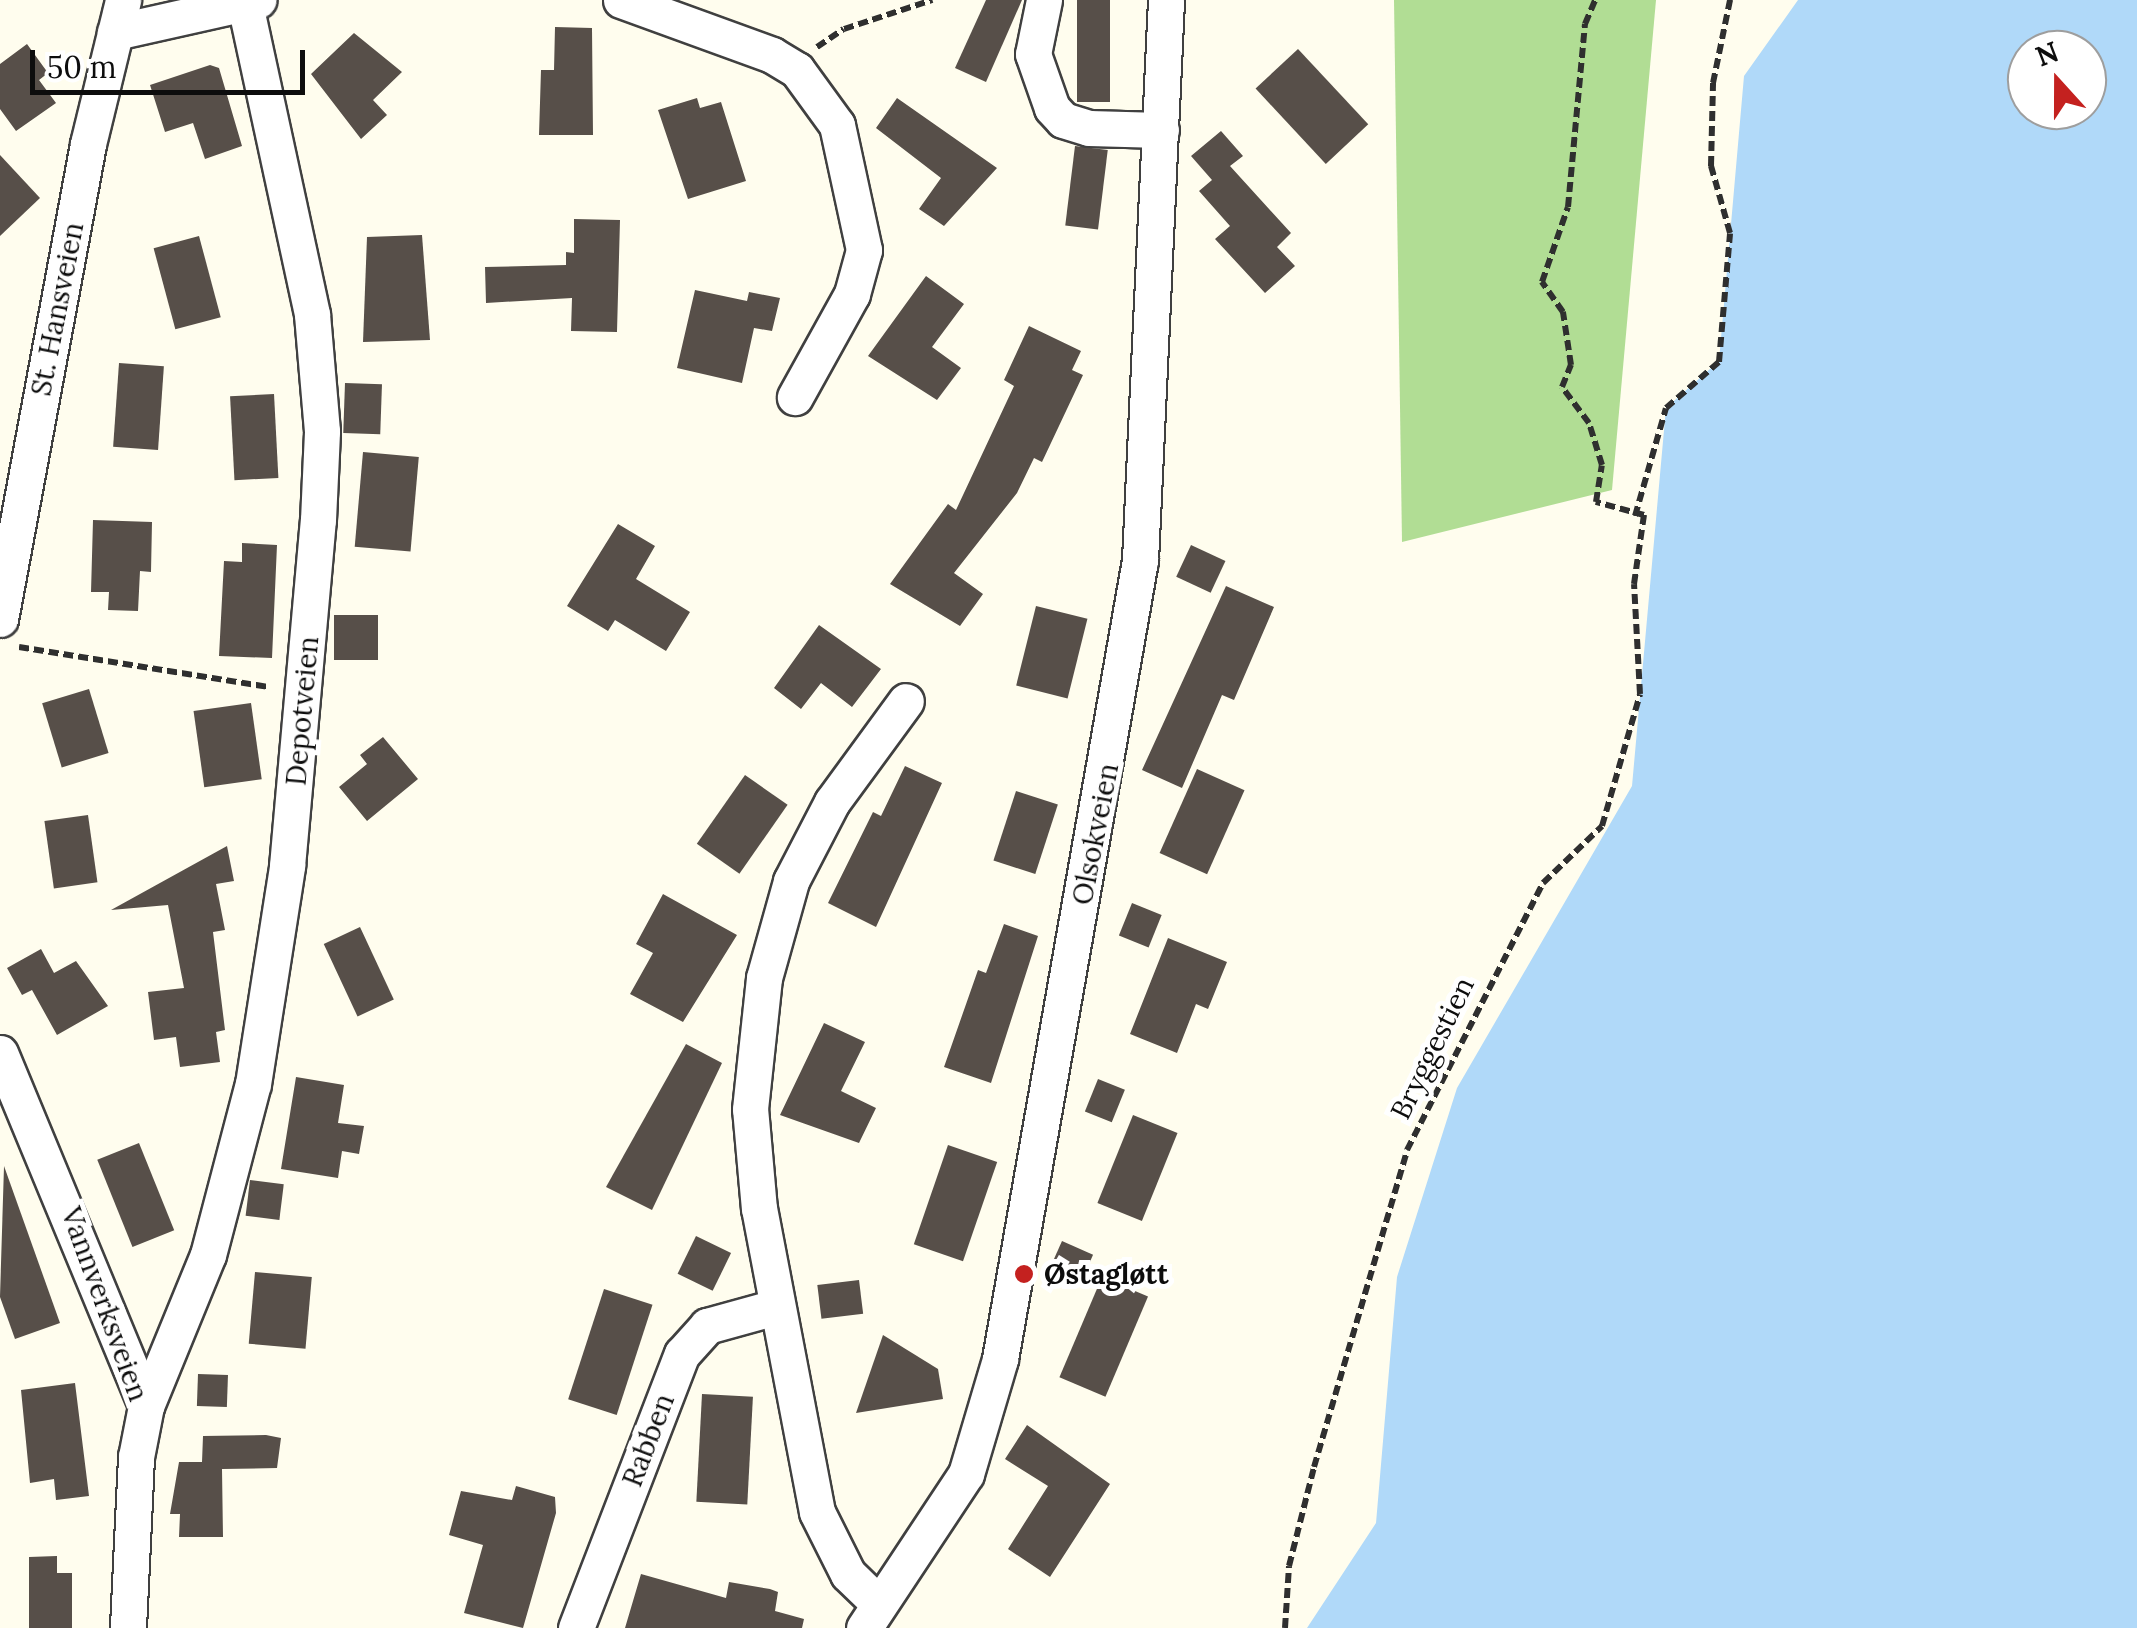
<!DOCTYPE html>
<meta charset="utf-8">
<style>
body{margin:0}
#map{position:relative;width:2137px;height:1628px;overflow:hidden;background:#fffdee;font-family:Lora,serif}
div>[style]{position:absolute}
.forest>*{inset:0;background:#b1dd94}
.water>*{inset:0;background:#b0d9f9}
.building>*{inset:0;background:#574f49;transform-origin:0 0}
.path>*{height:6px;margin-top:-3px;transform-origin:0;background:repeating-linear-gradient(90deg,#2f2f2f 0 10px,transparent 0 15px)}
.roads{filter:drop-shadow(2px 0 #404040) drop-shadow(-2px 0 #404040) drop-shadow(0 2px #404040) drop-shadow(0 -2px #404040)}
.minor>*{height:35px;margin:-17.5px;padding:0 17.5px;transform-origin:17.5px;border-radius:17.5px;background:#fff}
.dots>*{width:28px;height:28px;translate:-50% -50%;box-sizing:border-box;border:5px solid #fff;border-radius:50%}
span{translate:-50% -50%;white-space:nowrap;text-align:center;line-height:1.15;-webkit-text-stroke:10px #fff;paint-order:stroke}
.street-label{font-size:28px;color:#0d0d0d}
.poi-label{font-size:28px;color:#0d0d0d;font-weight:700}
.left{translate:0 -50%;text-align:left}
.north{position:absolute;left:2007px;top:30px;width:100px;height:100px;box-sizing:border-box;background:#fff;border:2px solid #9e9e9e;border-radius:50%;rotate:339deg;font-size:28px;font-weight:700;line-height:40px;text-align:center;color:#0d0d0d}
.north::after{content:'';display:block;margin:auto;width:35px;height:45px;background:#c4211f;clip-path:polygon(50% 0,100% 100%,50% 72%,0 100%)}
.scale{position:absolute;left:30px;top:50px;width:275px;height:45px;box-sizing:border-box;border:5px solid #0d0d0d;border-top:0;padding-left:12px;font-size:30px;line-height:35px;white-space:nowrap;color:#0d0d0d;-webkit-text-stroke:8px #fff;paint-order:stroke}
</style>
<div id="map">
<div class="forest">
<i style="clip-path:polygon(1394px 0,1656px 0,1612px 490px,1402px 542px)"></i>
</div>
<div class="water">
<i style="clip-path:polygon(evenodd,1798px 0,2137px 0,2137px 1628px,1307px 1628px,1376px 1523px,1397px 1277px,1457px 1088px,1632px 786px,1666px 408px,1719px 361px,1744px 76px,1798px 0,2027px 50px,2087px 50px,2087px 110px,2027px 110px,2027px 50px)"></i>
</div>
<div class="building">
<i style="clip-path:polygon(986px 0,1022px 0,986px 82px,955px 68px)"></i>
<i style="left:1077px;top:0;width:33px;height:102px"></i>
<i style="clip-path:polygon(555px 27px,592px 28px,593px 135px,539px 135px,541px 70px,554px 70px)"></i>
<i style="clip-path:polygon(354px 33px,402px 72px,373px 100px,387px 115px,361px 139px,311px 74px)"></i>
<i style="clip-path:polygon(27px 44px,48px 73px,39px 80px,56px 103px,16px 131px,0 109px,0 64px)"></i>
<i style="left:1298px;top:49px;width:103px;height:58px;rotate:47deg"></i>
<i style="clip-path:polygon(210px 65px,219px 68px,242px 146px,205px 159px,193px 123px,165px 132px,150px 85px)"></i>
<i style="clip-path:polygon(697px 98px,700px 108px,721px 102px,746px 181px,688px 199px,658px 110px)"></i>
<i style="clip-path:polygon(897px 98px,997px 168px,944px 226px,919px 209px,941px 178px,876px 128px)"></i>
<i style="clip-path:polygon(1221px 131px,1243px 156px,1230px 166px,1291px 233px,1277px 247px,1295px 266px,1265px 293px,1215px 239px,1230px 226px,1199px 191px,1212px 180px,1191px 156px)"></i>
<i style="left:1075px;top:146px;width:33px;height:80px;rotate:7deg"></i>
<i style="clip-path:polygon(0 155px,40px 198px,0 236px)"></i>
<i style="clip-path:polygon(574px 219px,620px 220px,617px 332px,571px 331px,572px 298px,486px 303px,485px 267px,566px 265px,566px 252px,574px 253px)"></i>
<i style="clip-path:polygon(422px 235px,430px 340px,363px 342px,367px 237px)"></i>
<i style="left:199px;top:236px;width:84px;height:47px;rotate:75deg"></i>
<i style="clip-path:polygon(926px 276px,964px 304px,932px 347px,961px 368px,937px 400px,868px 356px)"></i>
<i style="clip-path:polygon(695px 290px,747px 301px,749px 292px,780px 298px,772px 331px,754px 328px,742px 383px,677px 368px)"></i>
<i style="clip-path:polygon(1029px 326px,1081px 351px,1072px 370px,1083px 375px,1042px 462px,1034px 458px,1017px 493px,954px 573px,983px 594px,960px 626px,890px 584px,948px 504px,956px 510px,1014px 386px,1004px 380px)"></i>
<i style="left:119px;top:363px;width:45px;height:84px;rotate:4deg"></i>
<i style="left:345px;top:383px;width:37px;height:50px;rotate:2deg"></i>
<i style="left:274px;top:394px;width:84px;height:44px;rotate:87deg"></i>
<i style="left:363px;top:452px;width:56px;height:95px;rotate:5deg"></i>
<i style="clip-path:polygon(93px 520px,152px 522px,151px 572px,140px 571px,138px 611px,108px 610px,109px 592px,91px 592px)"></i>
<i style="clip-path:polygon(618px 524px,655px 546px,636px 579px,690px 612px,666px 651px,615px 620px,608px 631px,567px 606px)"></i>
<i style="clip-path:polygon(242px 543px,277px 545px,272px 658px,219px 656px,224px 561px,242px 562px)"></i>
<i style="left:1191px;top:545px;width:38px;height:35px;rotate:25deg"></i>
<i style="clip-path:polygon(1226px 586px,1274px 607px,1234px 700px,1222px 695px,1182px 788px,1142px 770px)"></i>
<i style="left:1036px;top:606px;width:53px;height:82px;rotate:14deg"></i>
<i style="left:334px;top:615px;width:44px;height:45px"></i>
<i style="clip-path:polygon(819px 625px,881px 669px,852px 707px,821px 683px,801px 709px,774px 688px)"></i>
<i style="left:89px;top:689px;width:67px;height:49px;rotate:73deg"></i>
<i style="left:251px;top:703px;width:77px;height:58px;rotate:82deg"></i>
<i style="clip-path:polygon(383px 737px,418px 779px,367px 821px,339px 787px,367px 764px,360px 755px)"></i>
<i style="clip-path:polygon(905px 766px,942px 783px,876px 927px,828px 903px,873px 812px,881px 816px)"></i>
<i style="left:1197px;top:769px;width:52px;height:92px;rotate:24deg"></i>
<i style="left:745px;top:775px;width:52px;height:84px;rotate:35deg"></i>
<i style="left:1016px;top:791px;width:44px;height:73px;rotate:18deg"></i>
<i style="left:88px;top:815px;width:68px;height:44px;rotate:82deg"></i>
<i style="clip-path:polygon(227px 846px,234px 881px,216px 884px,225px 930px,213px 932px,225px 1030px,216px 1032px,220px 1062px,180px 1067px,176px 1037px,154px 1040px,148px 992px,184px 988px,168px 905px,111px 910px)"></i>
<i style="clip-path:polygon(663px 894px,737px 935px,683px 1022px,630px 994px,653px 953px,636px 944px)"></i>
<i style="left:1132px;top:903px;width:32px;height:35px;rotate:22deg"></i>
<i style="clip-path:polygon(1004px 924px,1038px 936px,991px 1083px,944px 1067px,978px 970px,986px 973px)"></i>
<i style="left:360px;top:927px;width:80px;height:40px;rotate:65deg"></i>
<i style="clip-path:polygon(1168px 938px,1227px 962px,1208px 1009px,1196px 1004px,1177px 1053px,1130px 1034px)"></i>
<i style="clip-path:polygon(41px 949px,54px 973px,76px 961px,108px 1006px,57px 1035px,32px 990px,22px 995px,7px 968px)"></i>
<i style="clip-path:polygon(824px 1023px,865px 1042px,841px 1091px,876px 1108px,859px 1143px,780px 1115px)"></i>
<i style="clip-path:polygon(686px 1044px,722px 1063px,652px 1210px,606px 1187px)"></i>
<i style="clip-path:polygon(296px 1077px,344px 1085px,338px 1123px,364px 1126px,359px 1154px,342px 1151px,338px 1178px,281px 1169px)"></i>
<i style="left:1098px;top:1079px;width:29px;height:35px;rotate:22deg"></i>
<i style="left:1133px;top:1115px;width:48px;height:95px;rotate:22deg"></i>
<i style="left:139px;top:1143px;width:94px;height:45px;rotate:68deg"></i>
<i style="left:948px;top:1145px;width:52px;height:105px;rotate:19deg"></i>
<i style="clip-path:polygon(4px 1166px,60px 1323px,15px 1339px,0 1297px)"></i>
<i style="left:250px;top:1180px;width:34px;height:36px;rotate:7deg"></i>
<i style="left:696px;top:1236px;width:39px;height:42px;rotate:26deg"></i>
<i style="left:1062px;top:1241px;width:34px;height:34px;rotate:24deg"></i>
<i style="left:255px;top:1272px;width:57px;height:72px;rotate:5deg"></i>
<i style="left:1102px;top:1277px;width:50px;height:109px;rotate:23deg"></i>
<i style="left:859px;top:1280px;width:34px;height:42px;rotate:83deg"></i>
<i style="left:604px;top:1289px;width:51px;height:116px;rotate:18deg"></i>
<i style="clip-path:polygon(883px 1335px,938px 1369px,943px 1399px,856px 1413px)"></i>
<i style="left:198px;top:1374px;width:30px;height:32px;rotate:2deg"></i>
<i style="clip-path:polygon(75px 1383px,89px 1496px,56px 1500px,54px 1479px,30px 1483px,21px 1390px)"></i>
<i style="left:702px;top:1394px;width:51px;height:108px;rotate:3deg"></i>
<i style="clip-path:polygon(1027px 1425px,1110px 1484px,1050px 1577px,1008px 1549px,1048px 1486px,1005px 1459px)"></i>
<i style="clip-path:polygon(266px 1435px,281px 1438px,277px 1468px,222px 1469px,223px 1537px,179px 1537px,180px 1514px,170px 1514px,179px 1462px,202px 1462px,203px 1436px)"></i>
<i style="clip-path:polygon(516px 1486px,555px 1497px,556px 1513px,523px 1628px,464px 1613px,483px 1545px,449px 1535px,461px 1491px,512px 1500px)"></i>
<i style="clip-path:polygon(57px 1556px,57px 1573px,72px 1573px,72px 1628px,29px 1628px,29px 1557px)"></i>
<i style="clip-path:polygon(641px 1574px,726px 1598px,729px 1582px,770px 1589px,778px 1592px,775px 1611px,804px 1619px,802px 1628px,625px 1628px)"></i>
</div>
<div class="path">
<i style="left:817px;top:47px;width:32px;rotate:-34deg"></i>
<i style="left:844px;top:29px;width:93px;rotate:-18.2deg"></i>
<i style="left:1635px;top:516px;width:112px;rotate:-74deg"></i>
<i style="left:1666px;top:408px;width:70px;rotate:-41deg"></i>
<i style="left:1719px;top:362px;width:129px;rotate:-85.1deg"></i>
<i style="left:1730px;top:233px;width:70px;rotate:-105.8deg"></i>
<i style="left:1711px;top:166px;width:83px;rotate:-88.6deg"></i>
<i style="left:1713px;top:83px;width:85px;rotate:-78.4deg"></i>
<i style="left:19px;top:647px;width:252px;rotate:9.1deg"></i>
<i style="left:1285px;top:1628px;width:62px;rotate:-86.3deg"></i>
<i style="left:1289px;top:1566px;width:102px;rotate:-75.8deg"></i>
<i style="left:1314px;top:1467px;width:330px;rotate:-73.6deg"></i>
<i style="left:1407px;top:1150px;width:300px;rotate:-63deg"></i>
<i style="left:1543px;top:883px;width:82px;rotate:-44deg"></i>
<i style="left:1602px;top:826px;width:137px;rotate:-73.9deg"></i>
<i style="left:1640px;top:694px;width:110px;rotate:-93.1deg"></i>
<i style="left:1634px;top:584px;width:70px;rotate:-81.8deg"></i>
<i style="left:1644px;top:515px;width:50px;rotate:-164.8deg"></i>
<i style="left:1596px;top:502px;width:37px;rotate:-81deg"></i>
<i style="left:1602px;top:465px;width:44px;rotate:-107.2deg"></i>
<i style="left:1589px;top:423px;width:45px;rotate:-126.9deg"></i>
<i style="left:1562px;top:387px;width:24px;rotate:-68deg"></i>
<i style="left:1571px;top:365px;width:54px;rotate:-98.6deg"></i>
<i style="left:1563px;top:312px;width:37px;rotate:-125deg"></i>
<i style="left:1542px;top:282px;width:79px;rotate:-70.9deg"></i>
<i style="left:1568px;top:207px;width:184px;rotate:-84.7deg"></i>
<i style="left:1585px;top:24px;width:26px;rotate:-67deg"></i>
</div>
<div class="roads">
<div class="minor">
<i style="left:621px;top:0;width:161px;rotate:20deg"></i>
<i style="left:772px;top:55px;width:29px;rotate:31deg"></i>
<i style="left:797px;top:70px;width:68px;rotate:54deg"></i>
<i style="left:837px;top:125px;width:128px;rotate:77.8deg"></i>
<i style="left:864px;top:250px;width:46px;rotate:105.3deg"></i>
<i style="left:852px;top:294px;width:118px;rotate:119deg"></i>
<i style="left:1044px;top:0;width:55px;rotate:101.5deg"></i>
<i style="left:1033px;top:54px;width:57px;rotate:70.6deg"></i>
<i style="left:1052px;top:108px;width:16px;rotate:47deg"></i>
<i style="left:1063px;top:120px;width:27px;rotate:17deg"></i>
<i style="left:1089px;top:128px;width:72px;rotate:1.6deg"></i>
<i style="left:115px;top:32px;width:147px;rotate:-12.6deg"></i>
<i style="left:0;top:619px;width:483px;rotate:-79.5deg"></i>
<i style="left:88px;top:144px;width:148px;rotate:-76.3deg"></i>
<i style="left:0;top:1053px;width:382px;rotate:67.5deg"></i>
<i style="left:146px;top:1406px;width:52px;rotate:101.1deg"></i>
<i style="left:136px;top:1457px;width:171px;rotate:92.7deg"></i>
<i style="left:146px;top:1406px;width:163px;rotate:-67.7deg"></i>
<i style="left:208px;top:1255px;width:177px;rotate:-75.3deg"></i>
<i style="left:253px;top:1084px;width:221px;rotate:-81.1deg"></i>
<i style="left:287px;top:866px;width:347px;rotate:-84.9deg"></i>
<i style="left:318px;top:520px;width:89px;rotate:-87.4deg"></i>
<i style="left:322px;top:431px;width:117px;rotate:-94.9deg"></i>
<i style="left:312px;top:314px;width:317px;rotate:-102.2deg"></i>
<i style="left:879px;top:1604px;width:43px;rotate:-135.9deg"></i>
<i style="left:848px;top:1574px;width:69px;rotate:-116.6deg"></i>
<i style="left:817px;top:1512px;width:309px;rotate:-100.8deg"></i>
<i style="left:759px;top:1209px;width:100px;rotate:-95.1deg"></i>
<i style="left:750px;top:1109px;width:132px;rotate:-83.9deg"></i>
<i style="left:764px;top:978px;width:101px;rotate:-74.4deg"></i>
<i style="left:791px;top:881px;width:89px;rotate:-62.6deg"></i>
<i style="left:832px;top:802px;width:125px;rotate:-53.8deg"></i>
<i style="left:576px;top:1628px;width:294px;rotate:-68.9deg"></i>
<i style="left:682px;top:1354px;width:38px;rotate:-48deg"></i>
<i style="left:707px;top:1326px;width:72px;rotate:-15.4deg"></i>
<i style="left:864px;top:1628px;width:185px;rotate:-56.5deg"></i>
<i style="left:966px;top:1474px;width:120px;rotate:-73.5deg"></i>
<i style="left:1000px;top:1359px;width:811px;rotate:-80.06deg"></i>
<i style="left:1140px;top:560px;width:561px;rotate:-87.34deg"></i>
</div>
</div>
<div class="dots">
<i style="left:1024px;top:1274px;background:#c4211f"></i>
</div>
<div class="street-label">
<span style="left:57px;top:309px;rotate:-79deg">St. Hansveien</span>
<span style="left:302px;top:711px;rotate:-85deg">Depotveien</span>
<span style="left:1095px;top:834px;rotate:-79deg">Olsokveien</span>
<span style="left:1432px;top:1048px;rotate:-64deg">Bryggestien</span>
<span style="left:105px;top:1304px;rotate:70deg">Vannverksveien</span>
<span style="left:648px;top:1440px;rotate:-69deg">Rabben</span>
</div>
<div class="poi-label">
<span class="left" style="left:1044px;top:1274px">Østagløtt</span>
</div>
<div class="north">N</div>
<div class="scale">50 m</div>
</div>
